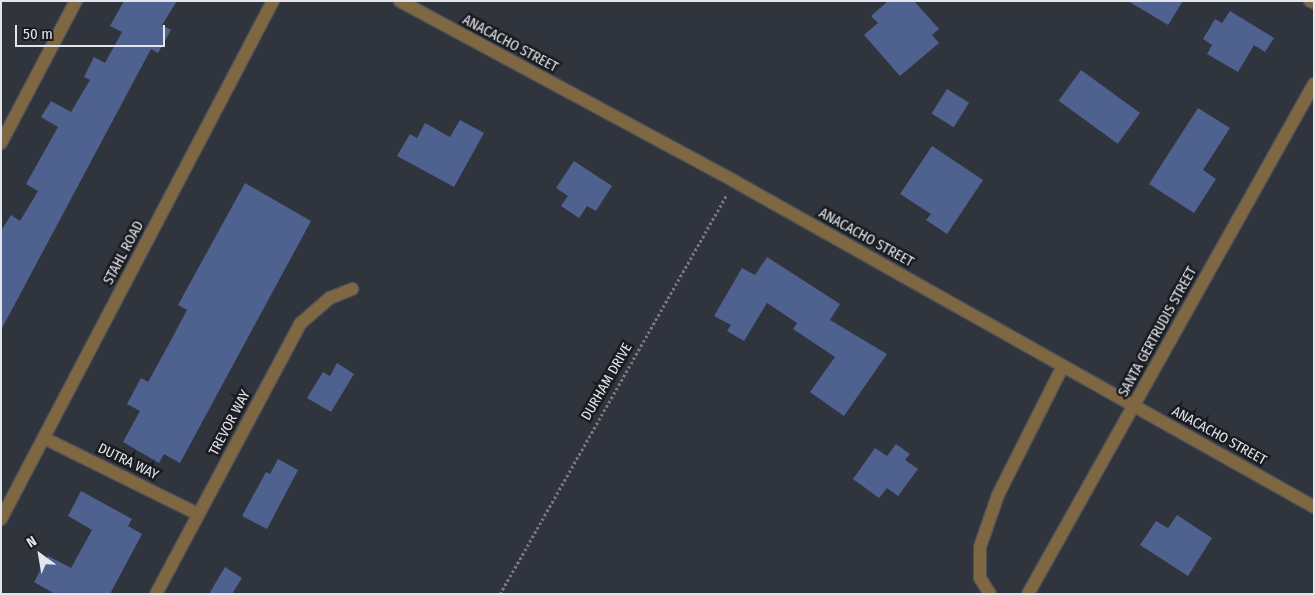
<!DOCTYPE html>
<style>
body{margin:0}
#map{position:relative;width:1315px;height:595px;overflow:hidden;background:#30343d;font-family:"Fira Sans Condensed",sans-serif}
div>[style]{position:absolute}
.building>*{inset:0;background:#4e618f;transform-origin:0 0}
.path>*{height:3px;margin-top:-1.5px;transform-origin:0;background:repeating-linear-gradient(90deg,#777a82 0 2.5px,transparent 0 5px)}
.roads{filter:drop-shadow(1px 0 #4c5059) drop-shadow(-1px 0 #4c5059) drop-shadow(0 1px #4c5059) drop-shadow(0 -1px #4c5059)}
.service>*{height:12px;margin:-6px;padding:0 6px;transform-origin:6px;border-radius:6px;background:#7f6741}
.minor>*{height:12px;margin:-6px;padding:0 6px;transform-origin:6px;border-radius:6px;background:#7f6741}
.tertiary>*{height:12px;margin:-6px;padding:0 6px;transform-origin:6px;border-radius:6px;background:#7f6741}
span{translate:-50% -50%;white-space:nowrap;text-align:center;line-height:1.15;-webkit-text-stroke:5px #1a1c20;paint-order:stroke}
.street-label{font-size:14px;color:#e2e5eb}
.frame{position:absolute;inset:0;border:2px solid #e2e5eb;pointer-events:none}
.north{position:absolute;left:15px;top:530px;width:50px;height:50px;-webkit-text-stroke:4px #1a1c20;paint-order:stroke;rotate:328deg;font-size:14px;font-weight:700;line-height:20px;text-align:center;color:#e2e5eb}
.north::after{content:'';display:block;margin:auto;width:18px;height:22px;background:#e2e5eb;clip-path:polygon(50% 0,100% 100%,50% 72%,0 100%)}
.scale{position:absolute;left:15px;top:25px;width:150px;height:22px;box-sizing:border-box;border:2px solid #e2e5eb;border-top:0;padding-left:6px;font-size:15px;line-height:18px;white-space:nowrap;color:#e2e5eb;-webkit-text-stroke:4px #1a1c20;paint-order:stroke}
</style>
<div id="map">
<div class="building">
<i style="clip-path:polygon(124px 1px,177px 1px,162px 25px,171px 30px,158px 53px,151px 49px,1px 330px,1px 231px,11px 215px,20px 221px,38px 191px,26px 184px,58px 127px,41px 117px,51px 101px,71px 112px,90px 80px,84px 77px,94px 57px,105px 63px,122px 32px,110px 26px)"></i>
<i style="clip-path:polygon(888px 1px,914px 1px,939px 29px,932px 35px,939px 43px,900px 76px,864px 35px,878px 23px,871px 16px)"></i>
<i style="clip-path:polygon(1128px 1px,1183px 1px,1168px 25px)"></i>
<i style="clip-path:polygon(1230px 11px,1274px 38px,1265px 52px,1254px 45px,1238px 72px,1207px 54px,1212px 45px,1203px 39px,1215px 19px,1222px 23px)"></i>
<i style="left:1081px;top:70px;width:73px;height:38px;rotate:36deg"></i>
<i style="left:947px;top:89px;width:26px;height:29px;rotate:32deg"></i>
<i style="clip-path:polygon(1198px 108px,1230px 128px,1203px 170px,1216px 179px,1194px 213px,1149px 184px)"></i>
<i style="clip-path:polygon(460px 120px,484px 133px,454px 187px,397px 156px,410px 134px,417px 138px,425px 123px,450px 137px)"></i>
<i style="clip-path:polygon(932px 146px,983px 180px,947px 234px,926px 220px,931px 214px,900px 194px)"></i>
<i style="clip-path:polygon(574px 161px,612px 186px,596px 211px,587px 206px,579px 218px,561px 206px,568px 196px,556px 188px)"></i>
<i style="clip-path:polygon(245px 183px,311px 221px,180px 463px,164px 454px,159px 463px,123px 442px,140px 411px,127px 404px,141px 378px,148px 382px,170px 342px,187px 310px,178px 305px)"></i>
<i style="clip-path:polygon(767px 257px,840px 304px,830px 320px,887px 354px,844px 416px,810px 392px,835px 357px,793px 329px,797px 323px,767px 303px,744px 341px,727px 331px,731px 325px,714px 316px,742px 268px,755px 275px)"></i>
<i style="clip-path:polygon(337px 363px,354px 374px,331px 412px,307px 398px,323px 372px,330px 376px)"></i>
<i style="clip-path:polygon(896px 444px,910px 454px,905px 460px,918px 469px,898px 496px,887px 488px,879px 498px,853px 479px,875px 448px,887px 456px)"></i>
<i style="clip-path:polygon(278px 459px,298px 470px,267px 529px,242px 516px,266px 472px,270px 474px)"></i>
<i style="clip-path:polygon(81px 491px,132px 519px,128px 526px,142px 534px,110px 594px,55px 594px,34px 582px,48px 556px,71px 568px,92px 530px,68px 516px)"></i>
<i style="clip-path:polygon(1177px 515px,1212px 538px,1188px 576px,1140px 545px,1156px 521px,1168px 528px)"></i>
<i style="clip-path:polygon(225px 567px,242px 578px,232px 594px,209px 594px)"></i>
</div>
<div class="path">
<i style="left:500px;top:594px;width:460px;rotate:-60.4deg"></i>
</div>
<div class="roads">
<div class="service">
<i style="left:1310px;top:1px;width:4px;rotate:27deg"></i>
<i style="left:990px;top:594px;width:19px;rotate:-122deg"></i>
<i style="left:980px;top:578px;width:31px;rotate:-90deg"></i>
<i style="left:980px;top:547px;width:55px;rotate:-70.9deg"></i>
<i style="left:998px;top:495px;width:144px;rotate:-63.3deg"></i>
</div>
<div class="minor">
<i style="left:400px;top:1px;width:379px;rotate:28.3deg"></i>
<i style="left:734px;top:181px;width:665px;rotate:29.34deg"></i>
<i style="left:1px;top:143px;width:161px;rotate:-62.2deg"></i>
<i style="left:44px;top:438px;width:172px;rotate:26.3deg"></i>
<i style="left:156px;top:594px;width:307px;rotate:-61.9deg"></i>
<i style="left:301px;top:323px;width:38px;rotate:-41deg"></i>
<i style="left:330px;top:298px;width:24px;rotate:-22deg"></i>
<i style="left:1028px;top:594px;width:585px;rotate:-60.72deg"></i>
</div>
<div class="tertiary">
<i style="left:1px;top:519px;width:585px;rotate:-62.3deg"></i>
</div>
</div>
<div class="street-label">
<span style="left:510px;top:44px;rotate:28deg">ANACACHO STREET</span>
<span style="left:866px;top:238px;rotate:29deg">ANACACHO STREET</span>
<span style="left:124px;top:253px;rotate:-62deg">STAHL ROAD</span>
<span style="left:1158px;top:332px;rotate:-61deg">SANTA GERTRUDIS STREET</span>
<span style="left:607px;top:382px;rotate:-60deg">DURHAM DRIVE</span>
<span style="left:230px;top:423px;rotate:-62deg">TREVOR WAY</span>
<span style="left:1219px;top:436px;rotate:29deg">ANACACHO STREET</span>
<span style="left:128px;top:462px;rotate:26deg">DUTRA WAY</span>
</div>
<div class="frame"></div>
<div class="north">N</div>
<div class="scale">50 m</div>
</div>
